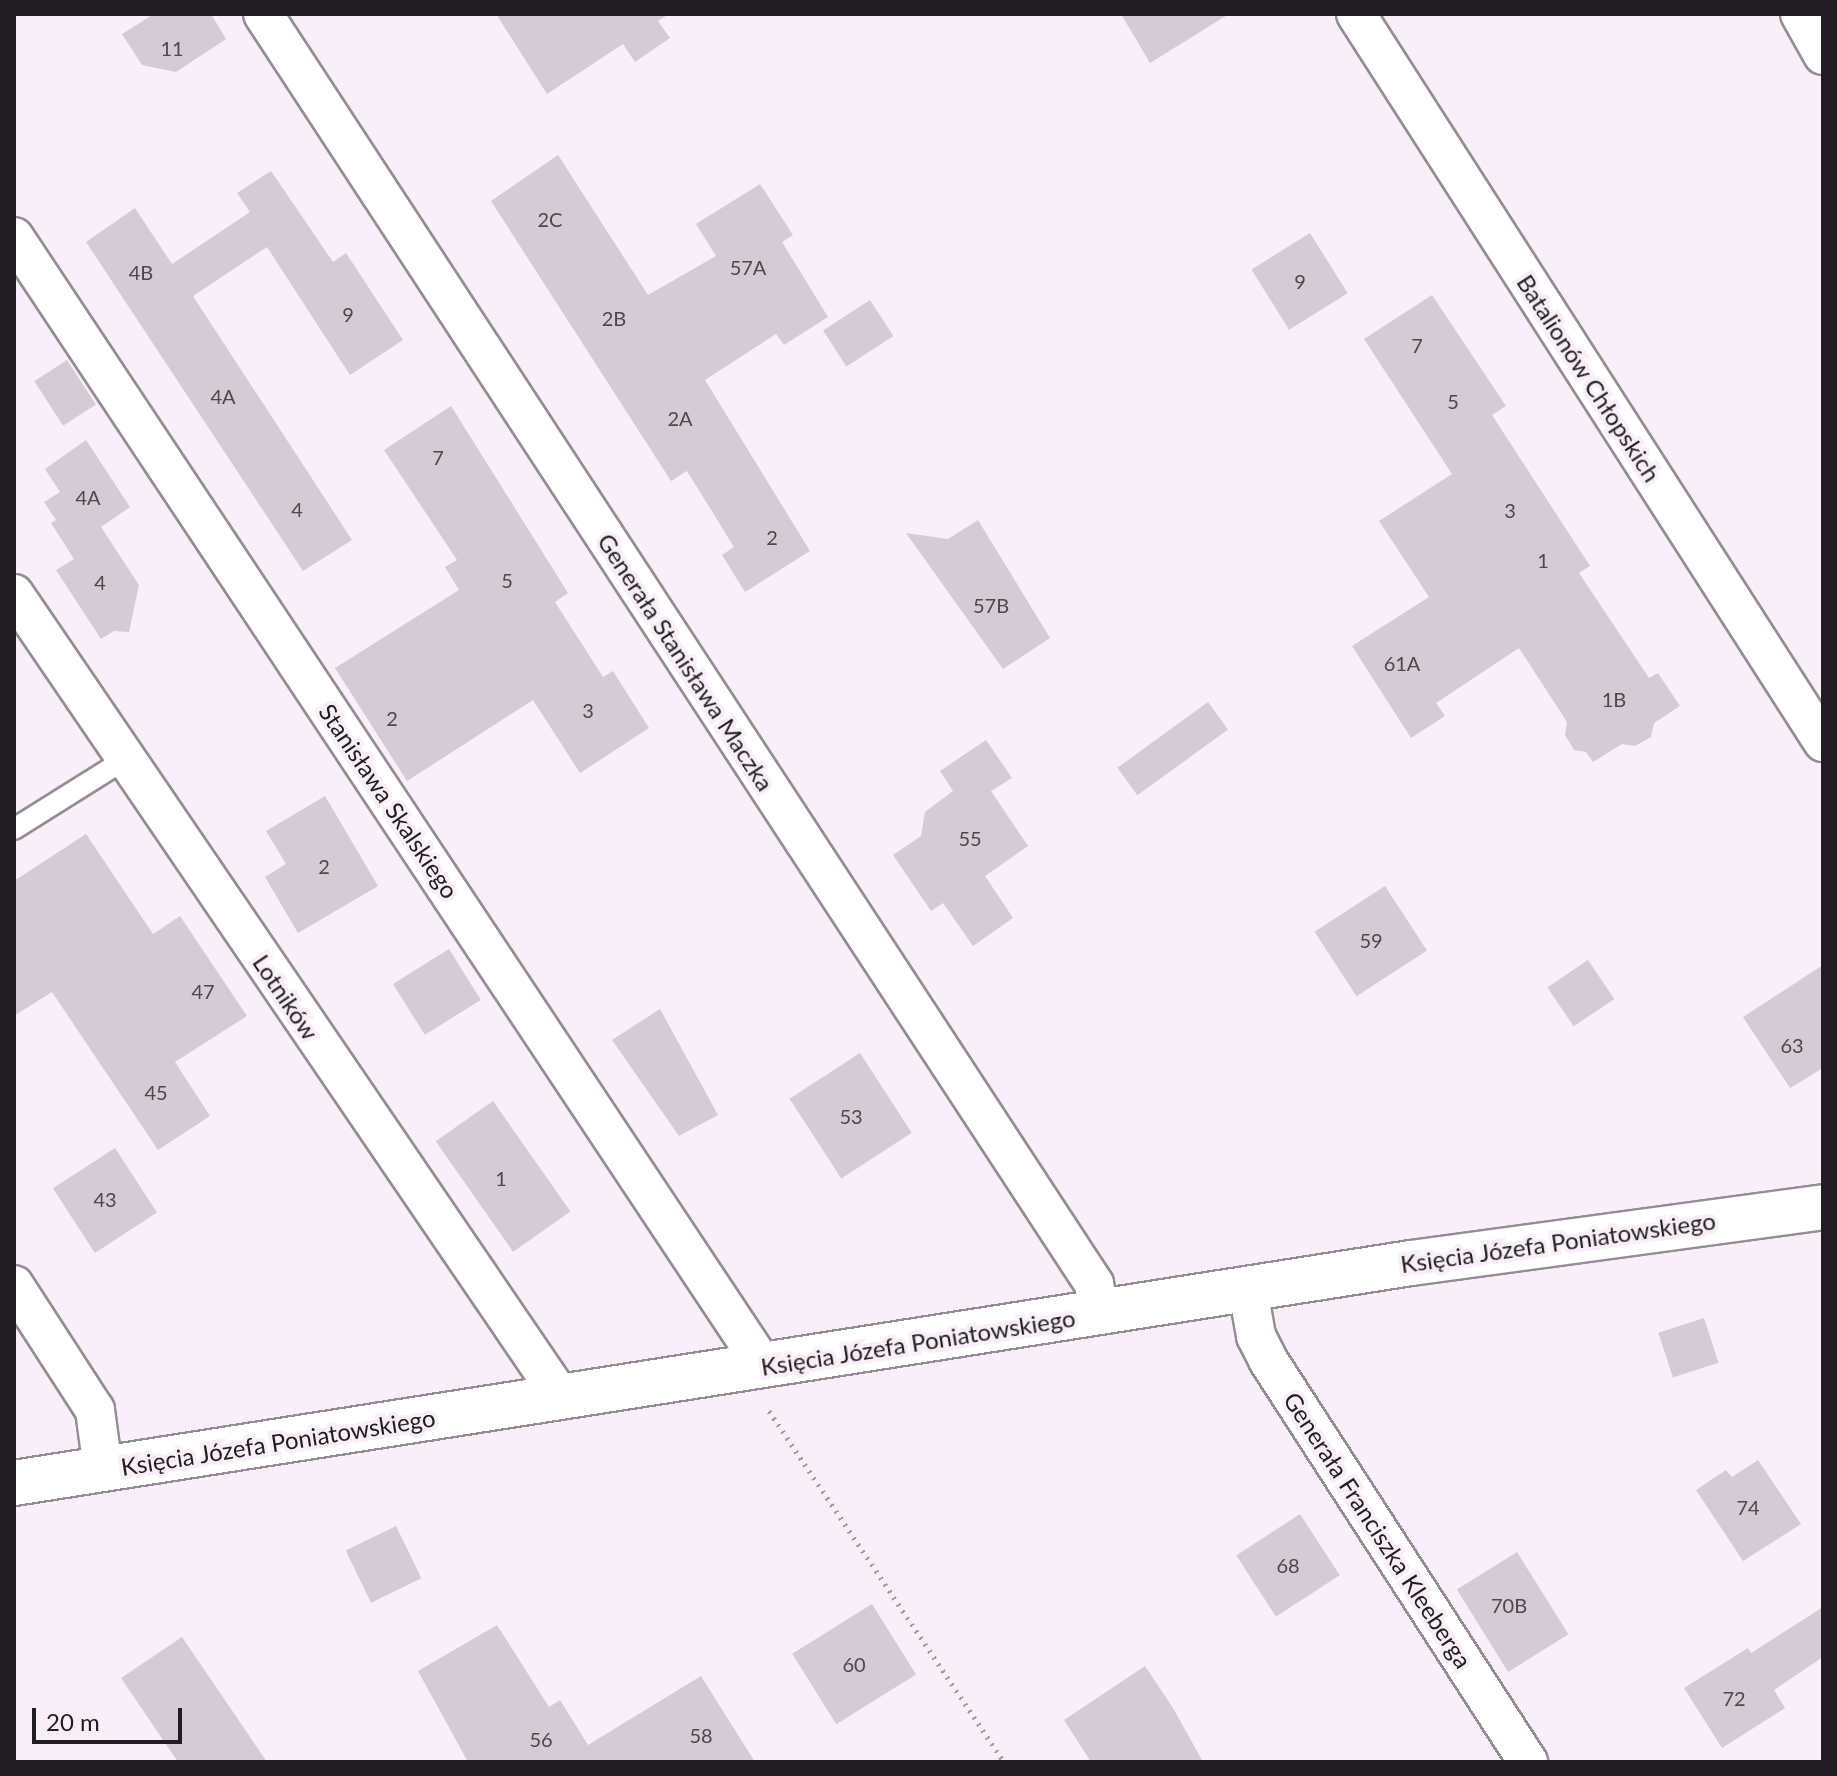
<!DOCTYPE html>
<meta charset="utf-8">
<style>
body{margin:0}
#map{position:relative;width:1837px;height:1776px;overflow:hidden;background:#f8eff8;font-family:Lato,sans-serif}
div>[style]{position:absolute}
.building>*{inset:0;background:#d4cbd4;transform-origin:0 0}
.path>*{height:5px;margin-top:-2.5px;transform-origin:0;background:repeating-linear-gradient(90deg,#a39ca3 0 2px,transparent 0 8px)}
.roads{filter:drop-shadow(2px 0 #958d95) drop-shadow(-2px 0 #958d95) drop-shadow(0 2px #958d95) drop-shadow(0 -2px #958d95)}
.service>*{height:20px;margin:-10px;padding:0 10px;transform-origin:10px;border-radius:10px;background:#fff}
.minor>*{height:38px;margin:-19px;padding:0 19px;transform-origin:19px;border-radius:19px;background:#fff}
.tertiary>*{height:44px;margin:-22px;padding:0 22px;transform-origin:22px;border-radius:22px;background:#fff}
span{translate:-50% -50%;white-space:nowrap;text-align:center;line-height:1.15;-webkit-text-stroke:8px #f8eff8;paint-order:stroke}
.number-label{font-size:20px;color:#4d484d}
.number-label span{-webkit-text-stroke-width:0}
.street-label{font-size:24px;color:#201d20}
.frame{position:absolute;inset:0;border:16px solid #201d20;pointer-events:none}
.scale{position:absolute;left:32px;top:1708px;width:150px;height:36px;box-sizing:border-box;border:4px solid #201d20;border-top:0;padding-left:10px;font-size:24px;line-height:28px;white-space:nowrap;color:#201d20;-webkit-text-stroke:6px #f8eff8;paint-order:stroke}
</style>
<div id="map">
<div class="building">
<i style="clip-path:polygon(154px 14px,211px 14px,226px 39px,176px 72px,142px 65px,122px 34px)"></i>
<i style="clip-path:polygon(496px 14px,669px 14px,658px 21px,670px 38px,635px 62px,623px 44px,547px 94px)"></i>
<i style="clip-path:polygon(1121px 14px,1229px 14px,1150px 63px)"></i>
<i style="clip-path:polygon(558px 155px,648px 295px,716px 256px,696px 224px,760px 184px,793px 235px,782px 242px,828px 317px,784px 345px,776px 334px,705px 380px,810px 551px,745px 592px,722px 555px,734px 547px,687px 471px,671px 481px,491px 201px)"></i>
<i style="clip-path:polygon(271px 171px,333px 262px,346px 253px,403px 340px,350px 375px,267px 247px,193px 296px,352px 540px,303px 571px,86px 242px,135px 208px,172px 264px,250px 212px,237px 193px)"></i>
<i style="left:1310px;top:233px;width:71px;height:69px;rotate:58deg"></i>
<i style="clip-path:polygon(1432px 295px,1506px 406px,1492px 415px,1590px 566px,1579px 573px,1649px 678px,1658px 673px,1680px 706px,1654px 723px,1651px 737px,1635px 746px,1622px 744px,1593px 762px,1586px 752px,1574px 750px,1565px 735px,1567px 722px,1519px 648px,1436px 703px,1445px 716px,1411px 738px,1352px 646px,1429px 597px,1379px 521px,1452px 474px,1364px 339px)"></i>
<i style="left:870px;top:300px;width:43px;height:56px;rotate:57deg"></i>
<i style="left:67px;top:360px;width:53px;height:39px;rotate:57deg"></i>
<i style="clip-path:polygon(451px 406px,568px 593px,555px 602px,603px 677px,613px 671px,649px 728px,580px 773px,533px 700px,407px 781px,335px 668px,459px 590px,445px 567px,457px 560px,384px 450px)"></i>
<i style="clip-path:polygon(86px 440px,130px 507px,101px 527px,139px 585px,129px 632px,114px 631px,101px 639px,56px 570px,74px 559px,51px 523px,56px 520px,44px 502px,60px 492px,45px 469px)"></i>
<i style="clip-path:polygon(978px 520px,1050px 638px,1003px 669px,906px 533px,948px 539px)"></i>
<i style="left:1208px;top:702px;width:34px;height:112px;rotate:54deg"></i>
<i style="clip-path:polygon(986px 740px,1012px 778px,991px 791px,1028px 846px,985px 876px,1013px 918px,973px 946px,943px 903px,931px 911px,893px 855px,921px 836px,925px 812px,953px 791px,940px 771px)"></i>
<i style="clip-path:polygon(325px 796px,378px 886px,298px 933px,265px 877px,286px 864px,266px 831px)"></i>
<i style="clip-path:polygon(86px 834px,153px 934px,180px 916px,247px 1016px,175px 1062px,210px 1116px,158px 1150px,52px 992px,14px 1016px,14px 881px)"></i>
<i style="left:1385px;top:886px;width:77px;height:84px;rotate:57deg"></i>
<i style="left:449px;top:949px;width:60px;height:66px;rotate:58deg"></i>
<i style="left:1588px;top:960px;width:47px;height:49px;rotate:56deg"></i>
<i style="clip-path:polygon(1823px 965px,1823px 1068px,1790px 1088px,1743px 1017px)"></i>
<i style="clip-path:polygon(660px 1009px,718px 1115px,679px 1136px,612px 1040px)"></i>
<i style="left:860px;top:1053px;width:95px;height:84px;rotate:57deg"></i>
<i style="left:493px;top:1101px;width:135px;height:70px;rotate:55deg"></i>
<i style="left:115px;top:1148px;width:77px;height:74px;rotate:57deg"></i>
<i style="left:1704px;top:1318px;width:47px;height:48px;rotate:72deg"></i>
<i style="clip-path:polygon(1758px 1460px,1801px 1524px,1743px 1561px,1696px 1490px,1726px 1470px,1732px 1477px)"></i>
<i style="left:1300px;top:1514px;width:73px;height:76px;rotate:57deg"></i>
<i style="left:396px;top:1526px;width:58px;height:56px;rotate:64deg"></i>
<i style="left:1517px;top:1552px;width:97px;height:71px;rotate:58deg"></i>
<i style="left:872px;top:1604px;width:83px;height:94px;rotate:58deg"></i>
<i style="clip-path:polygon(1823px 1607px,1823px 1657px,1774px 1690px,1785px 1708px,1722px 1748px,1684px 1688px,1748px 1648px,1751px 1653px)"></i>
<i style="clip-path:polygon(497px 1625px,549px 1707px,560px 1700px,588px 1745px,701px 1676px,755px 1762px,468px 1762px,418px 1671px)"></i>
<i style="clip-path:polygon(182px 1637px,267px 1762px,178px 1762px,121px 1678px)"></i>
<i style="clip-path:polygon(1145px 1666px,1173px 1708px,1203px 1762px,1091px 1762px,1064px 1720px)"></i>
</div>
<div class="path">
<i style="left:769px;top:1411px;width:422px;rotate:56.2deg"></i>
</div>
<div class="roads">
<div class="service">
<i style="left:14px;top:829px;width:130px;rotate:-32.1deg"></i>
</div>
<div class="minor">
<i style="left:263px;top:14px;width:1518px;rotate:56.8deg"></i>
<i style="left:1094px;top:1284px;width:31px;rotate:79deg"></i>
<i style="left:1356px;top:14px;width:865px;rotate:57.32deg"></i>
<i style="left:1800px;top:14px;width:47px;rotate:60.7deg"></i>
<i style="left:14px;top:237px;width:1354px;rotate:56.42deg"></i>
<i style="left:14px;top:594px;width:972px;rotate:55.74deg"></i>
<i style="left:14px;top:1285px;width:149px;rotate:57.1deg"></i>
<i style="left:95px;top:1410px;width:60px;rotate:82.3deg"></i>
<i style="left:1248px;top:1290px;width:47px;rotate:80.1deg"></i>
<i style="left:1256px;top:1336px;width:27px;rotate:63deg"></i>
<i style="left:1268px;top:1360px;width:479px;rotate:57.1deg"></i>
</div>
<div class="tertiary">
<i style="left:14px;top:1483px;width:1414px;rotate:-8.95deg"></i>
<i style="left:1411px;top:1263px;width:416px;rotate:-7.7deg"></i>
</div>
</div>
<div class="number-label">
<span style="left:172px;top:48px">11</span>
<span style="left:550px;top:219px">2C</span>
<span style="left:748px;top:267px">57A</span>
<span style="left:141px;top:272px">4B</span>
<span style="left:1300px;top:281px">9</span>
<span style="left:348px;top:314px">9</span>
<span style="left:614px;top:318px">2B</span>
<span style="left:1417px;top:345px">7</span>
<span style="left:223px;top:396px">4A</span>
<span style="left:1453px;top:401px">5</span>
<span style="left:680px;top:418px">2A</span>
<span style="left:438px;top:457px">7</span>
<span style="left:88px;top:497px">4A</span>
<span style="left:297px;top:509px">4</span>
<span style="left:1510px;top:510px">3</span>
<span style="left:772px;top:537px">2</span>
<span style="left:1543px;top:560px">1</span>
<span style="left:507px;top:580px">5</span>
<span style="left:100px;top:582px">4</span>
<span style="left:991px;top:605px">57B</span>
<span style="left:1402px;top:663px">61A</span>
<span style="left:1614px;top:699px">1B</span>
<span style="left:588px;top:710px">3</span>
<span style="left:392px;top:718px">2</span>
<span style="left:970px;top:838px">55</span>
<span style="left:324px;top:866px">2</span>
<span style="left:1371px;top:940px">59</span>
<span style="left:203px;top:991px">47</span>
<span style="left:1792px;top:1045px">63</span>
<span style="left:156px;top:1092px">45</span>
<span style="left:851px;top:1116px">53</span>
<span style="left:501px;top:1178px">1</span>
<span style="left:105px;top:1199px">43</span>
<span style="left:1748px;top:1507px">74</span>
<span style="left:1288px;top:1565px">68</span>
<span style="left:1509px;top:1605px">70B</span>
<span style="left:854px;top:1664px">60</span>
<span style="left:1734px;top:1698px">72</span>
<span style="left:701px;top:1735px">58</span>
<span style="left:541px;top:1739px">56</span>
</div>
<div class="street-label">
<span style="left:1589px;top:378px;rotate:57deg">Batalionów Chłopskich</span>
<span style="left:686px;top:662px;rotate:57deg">Generała Stanisława Maczka</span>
<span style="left:389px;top:801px;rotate:56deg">Stanisława Skalskiego</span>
<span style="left:286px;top:997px;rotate:56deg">Lotników</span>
<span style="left:1558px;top:1242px;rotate:-8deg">Księcia Józefa Poniatowskiego</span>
<span style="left:918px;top:1342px;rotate:-9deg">Księcia Józefa Poniatowskiego</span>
<span style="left:278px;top:1442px;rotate:-9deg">Księcia Józefa Poniatowskiego</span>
<span style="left:1378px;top:1530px;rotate:57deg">Generała Franciszka Kleeberga</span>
</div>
<div class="frame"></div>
<div class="scale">20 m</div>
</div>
